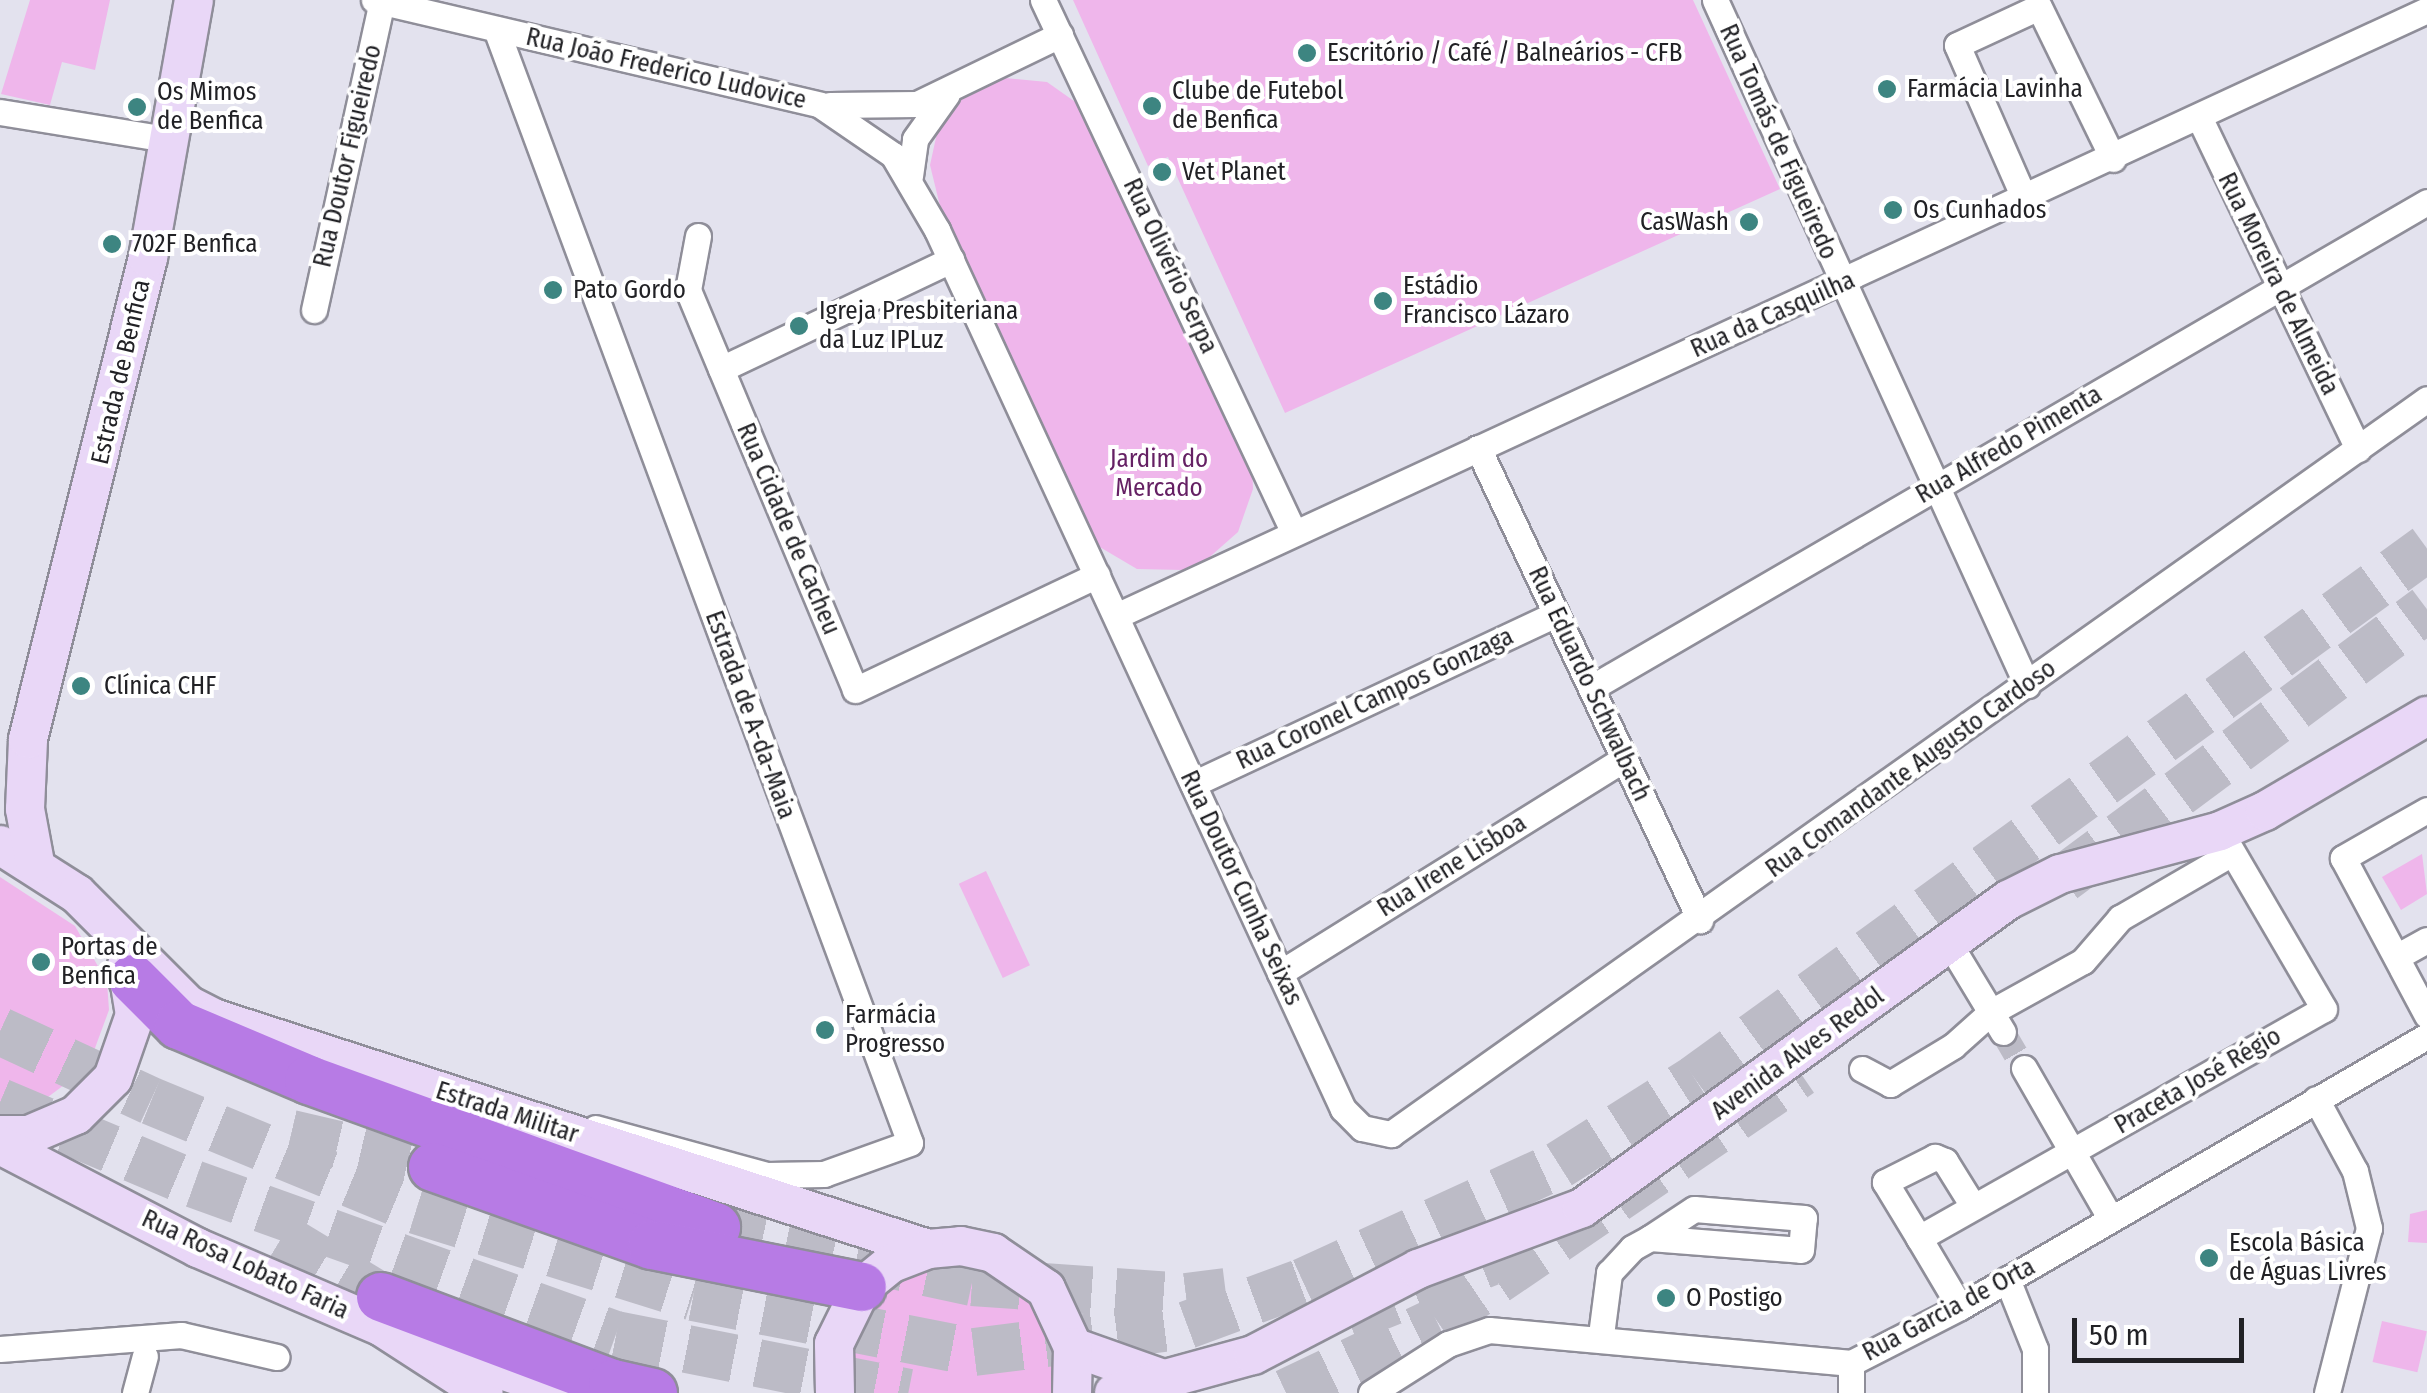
<!DOCTYPE html>
<meta charset="utf-8">
<style>
body{margin:0}
#map{position:relative;width:2427px;height:1393px;overflow:hidden;background:#e3e2ee;font-family:"Fira Sans Condensed",sans-serif}
div>[style]{position:absolute}
.green>*{inset:0;background:#efb6eb;transform-origin:0 0}
.street-tunnel>*{height:25px;margin-top:-12.5px;transform-origin:0;background:repeating-linear-gradient(90deg,#bcbbc6 0 25px,transparent 0 37px)}
.highway-tunnel>*{height:48px;margin-top:-24px;transform-origin:0;background:repeating-linear-gradient(90deg,#bcbbc6 0 48px,transparent 0 72px)}
.roads{filter:drop-shadow(2px 0 #8f8e99) drop-shadow(-2px 0 #8f8e99) drop-shadow(0 2px #8f8e99) drop-shadow(0 -2px #8f8e99)}
.street>*{height:25px;margin:-12.5px;padding:0 12.5px;transform-origin:12.5px;border-radius:12.5px;background:#fff}
.secondary>*{height:38px;margin:-19px;padding:0 19px;transform-origin:19px;border-radius:19px;background:#e9d7f7}
.highway>*{height:48px;margin:-24px;padding:0 24px;transform-origin:24px;border-radius:24px;background:#b77be5}
.dots>*{width:28px;height:28px;translate:-50% -50%;box-sizing:border-box;border:5px solid #fff;border-radius:50%}
span{translate:-50% -50%;white-space:nowrap;text-align:center;line-height:1.15;-webkit-text-stroke:8px #fff;paint-order:stroke}
.poi-label{font-size:25px;color:#212125}
.left{translate:0 -50%;text-align:left}
.right{translate:-100% -50%;text-align:right}
.street-label{font-size:25px;color:#212125}
.park-label{font-size:25px;color:#652164}
.scale{position:absolute;left:2072px;top:1318px;width:172px;height:45px;box-sizing:border-box;border:5px solid #212125;border-top:0;padding-left:12px;font-size:30px;line-height:35px;white-space:nowrap;color:#212125;-webkit-text-stroke:8px #fff;paint-order:stroke}
</style>
<div id="map">
<div class="green">
<i style="clip-path:polygon(30px 0,110px 0,95px 70px,62px 62px,50px 105px,1px 94px)"></i>
<i style="clip-path:polygon(1073px 0,1693px 0,1780px 189px,1285px 413px,1168px 157px,1148px 166px)"></i>
<i style="clip-path:polygon(1005px 78px,1047px 82px,1081px 106px,1252px 466px,1253px 489px,1238px 532px,1204px 562px,1183px 570px,1137px 569px,1098px 546px,1084px 528px,940px 206px,930px 165px,939px 124px,966px 93px)"></i>
<i style="clip-path:polygon(2422px 854px,2427px 894px,2401px 910px,2382px 877px)"></i>
<i style="left:986px;top:871px;width:104px;height:30px;rotate:65deg"></i>
<i style="clip-path:polygon(0 877px,75px 926px,107px 982px,109px 1010px,88px 1067px,44px 1100px,19px 1108px,0 1107px)"></i>
<i style="clip-path:polygon(2427px 1210px,2427px 1243px,2408px 1242px,2410px 1214px)"></i>
<i style="clip-path:polygon(959px 1267px,992px 1275px,1020px 1293px,1042px 1319px,1053px 1351px,1051px 1393px,854px 1393px,855px 1337px,871px 1307px,895px 1284px,926px 1270px)"></i>
<i style="left:2382px;top:1321px;width:46px;height:42px;rotate:13deg"></i>
</div>
<div class="street-tunnel">
<i style="left:2003px;top:1032px;width:42px;rotate:59.7deg"></i>
</div>
<div class="highway-tunnel">
<i style="left:2063px;top:879px;width:453px;rotate:-36.6deg"></i>
<i style="left:0;top:1031px;width:166px;rotate:24.9deg"></i>
<i style="left:151px;top:1101px;width:287px;rotate:22.4deg"></i>
<i style="left:416px;top:1210px;width:290px;rotate:17.4deg"></i>
<i style="left:693px;top:1297px;width:286px;rotate:11.1deg"></i>
<i style="left:974px;top:1352px;width:215px;rotate:-7.2deg"></i>
<i style="left:1187px;top:1325px;width:124px;rotate:-20.3deg"></i>
<i style="left:1303px;top:1282px;width:281px;rotate:-24.6deg"></i>
<i style="left:1559px;top:1165px;width:161px;rotate:-32.3deg"></i>
<i style="left:1695px;top:1079px;width:904px;rotate:-35.96deg"></i>
<i style="left:0;top:1102px;width:211px;rotate:22.9deg"></i>
<i style="left:194px;top:1184px;width:448px;rotate:19.7deg"></i>
<i style="left:616px;top:1335px;width:298px;rotate:11.2deg"></i>
<i style="left:291px;top:1134px;width:146px;rotate:13.1deg"></i>
<i style="left:716px;top:1227px;width:262px;rotate:12.1deg"></i>
<i style="left:972px;top:1282px;width:215px;rotate:4deg"></i>
<i style="left:1186px;top:1297px;width:40px;rotate:-7.1deg"></i>
<i style="left:282px;top:1237px;width:116px;rotate:31.2deg"></i>
<i style="left:1348px;top:1319px;width:153px;rotate:-21.9deg"></i>
<i style="left:1286px;top:1393px;width:167px;rotate:-25.5deg"></i>
<i style="left:1437px;top:1321px;width:440px;rotate:-34.3deg"></i>
</div>
<div class="roads">
<div class="street">
<i style="left:374px;top:0;width:458px;rotate:13.2deg"></i>
<i style="left:820px;top:105px;width:88px;rotate:34.4deg"></i>
<i style="left:893px;top:155px;width:87px;rotate:59.6deg"></i>
<i style="left:937px;top:230px;width:968px;rotate:65.21deg"></i>
<i style="left:1343px;top:1109px;width:27px;rotate:45deg"></i>
<i style="left:1362px;top:1128px;width:30px;rotate:12deg"></i>
<i style="left:1391px;top:1134px;width:1270px;rotate:-35.35deg"></i>
<i style="left:1043px;top:0;width:589px;rotate:64.78deg"></i>
<i style="left:1715px;top:0;width:753px;rotate:65.51deg"></i>
<i style="left:496px;top:29px;width:1188px;rotate:69.61deg"></i>
<i style="left:910px;top:1143px;width:91px;rotate:160.2deg"></i>
<i style="left:824px;top:1174px;width:57px;rotate:179deg"></i>
<i style="left:767px;top:1175px;width:178px;rotate:-164.7deg"></i>
<i style="left:830px;top:105px;width:87px;rotate:-0.7deg"></i>
<i style="left:917px;top:104px;width:159px;rotate:-25.8deg"></i>
<i style="left:0;top:112px;width:175px;rotate:9.2deg"></i>
<i style="left:2200px;top:119px;width:366px;rotate:64.4deg"></i>
<i style="left:910px;top:176px;width:37px;rotate:-82deg"></i>
<i style="left:915px;top:139px;width:55px;rotate:-54.6deg"></i>
<i style="left:2025px;top:200px;width:169px;rotate:-113.7deg"></i>
<i style="left:1957px;top:45px;width:90px;rotate:-24.9deg"></i>
<i style="left:2039px;top:7px;width:169px;rotate:64deg"></i>
<i style="left:698px;top:236px;width:55px;rotate:100.5deg"></i>
<i style="left:688px;top:290px;width:433px;rotate:67.3deg"></i>
<i style="left:855px;top:690px;width:268px;rotate:-25.4deg"></i>
<i style="left:314px;top:310px;width:315px;rotate:-77.6deg"></i>
<i style="left:721px;top:369px;width:255px;rotate:-25.4deg"></i>
<i style="left:1478px;top:448px;width:522px;rotate:64.81deg"></i>
<i style="left:1116px;top:616px;width:1444px;rotate:-24.81deg"></i>
<i style="left:1591px;top:688px;width:967px;rotate:-30.17deg"></i>
<i style="left:1193px;top:784px;width:401px;rotate:-25.1deg"></i>
<i style="left:2427px;top:810px;width:97px;rotate:150.3deg"></i>
<i style="left:2343px;top:858px;width:178px;rotate:61.9deg"></i>
<i style="left:1949px;top:943px;width:104px;rotate:58.8deg"></i>
<i style="left:2398px;top:956px;width:33px;rotate:-29deg"></i>
<i style="left:1280px;top:973px;width:405px;rotate:-31.9deg"></i>
<i style="left:2024px;top:1068px;width:174px;rotate:60.1deg"></i>
<i style="left:1862px;top:1069px;width:32px;rotate:28deg"></i>
<i style="left:1890px;top:1084px;width:74px;rotate:-31.1deg"></i>
<i style="left:1953px;top:1046px;width:51px;rotate:-41.8deg"></i>
<i style="left:1991px;top:1012px;width:105px;rotate:-29deg"></i>
<i style="left:2083px;top:961px;width:57px;rotate:-49.3deg"></i>
<i style="left:2120px;top:918px;width:129px;rotate:-30.1deg"></i>
<i style="left:2316px;top:1099px;width:82px;rotate:61.6deg"></i>
<i style="left:2355px;top:1171px;width:59px;rotate:76.2deg"></i>
<i style="left:2369px;top:1228px;width:170px;rotate:104.3deg"></i>
<i style="left:1973px;top:1206px;width:53px;rotate:-121.9deg"></i>
<i style="left:1945px;top:1161px;width:11px;rotate:-158deg"></i>
<i style="left:1935px;top:1157px;width:56px;rotate:153.4deg"></i>
<i style="left:1885px;top:1182px;width:66px;rotate:58.7deg"></i>
<i style="left:1919px;top:1238px;width:465px;rotate:-29.5deg"></i>
<i style="left:2324px;top:1009px;width:206px;rotate:-120.3deg"></i>
<i style="left:1919px;top:1238px;width:80px;rotate:59.3deg"></i>
<i style="left:2007px;top:1279px;width:75px;rotate:68.2deg"></i>
<i style="left:2035px;top:1349px;width:44px;rotate:90deg"></i>
<i style="left:1601px;top:1335px;width:63px;rotate:-82.6deg"></i>
<i style="left:1609px;top:1273px;width:34px;rotate:-47deg"></i>
<i style="left:1632px;top:1248px;width:21px;rotate:-29deg"></i>
<i style="left:1650px;top:1238px;width:151px;rotate:4.5deg"></i>
<i style="left:1801px;top:1250px;width:32px;rotate:-85deg"></i>
<i style="left:1804px;top:1218px;width:110px;rotate:-175.3deg"></i>
<i style="left:1694px;top:1209px;width:53px;rotate:146.6deg"></i>
<i style="left:0;top:1349px;width:182px;rotate:-4.4deg"></i>
<i style="left:181px;top:1335px;width:98px;rotate:13deg"></i>
<i style="left:135px;top:1393px;width:38px;rotate:-75deg"></i>
<i style="left:1371px;top:1393px;width:91px;rotate:-32.5deg"></i>
<i style="left:1448px;top:1344px;width:43px;rotate:-18.9deg"></i>
<i style="left:1489px;top:1330px;width:364px;rotate:5.2deg"></i>
<i style="left:1851px;top:1363px;width:123px;rotate:-27.2deg"></i>
<i style="left:1960px;top:1307px;width:540px;rotate:-30.13deg"></i>
<i style="left:1851px;top:1393px;width:30px;rotate:-90deg"></i>
</div>
<div class="secondary">
<i style="left:0;top:845px;width:91px;rotate:32.5deg"></i>
<i style="left:77px;top:894px;width:157px;rotate:45deg"></i>
<i style="left:188px;top:1005px;width:28px;rotate:27deg"></i>
<i style="left:213px;top:1018px;width:751px;rotate:17.9deg"></i>
<i style="left:35px;top:863px;width:55px;rotate:-100.5deg"></i>
<i style="left:25px;top:809px;width:70px;rotate:-87.5deg"></i>
<i style="left:28px;top:739px;width:496px;rotate:-76deg"></i>
<i style="left:148px;top:258px;width:262px;rotate:-79.9deg"></i>
<i style="left:0;top:1135px;width:29px"></i>
<i style="left:29px;top:1135px;width:51px;rotate:-23.1deg"></i>
<i style="left:76px;top:1115px;width:52px;rotate:-45deg"></i>
<i style="left:113px;top:1078px;width:67px;rotate:-70.8deg"></i>
<i style="left:135px;top:1015px;width:50px;rotate:-99.3deg"></i>
<i style="left:0;top:1145px;width:223px;rotate:27.5deg"></i>
<i style="left:198px;top:1248px;width:200px;rotate:23.2deg"></i>
<i style="left:382px;top:1327px;width:121px;rotate:32.9deg"></i>
<i style="left:431px;top:1345px;width:144px;rotate:19.4deg"></i>
<i style="left:1073px;top:1347px;width:92px;rotate:19.6deg"></i>
<i style="left:835px;top:1393px;width:49px;rotate:-91.2deg"></i>
<i style="left:834px;top:1344px;width:64px;rotate:-63.8deg"></i>
<i style="left:862px;top:1287px;width:38px;rotate:-39deg"></i>
<i style="left:892px;top:1263px;width:39px;rotate:-21deg"></i>
<i style="left:928px;top:1249px;width:33px;rotate:-5deg"></i>
<i style="left:961px;top:1246px;width:33px;rotate:12deg"></i>
<i style="left:993px;top:1253px;width:64px;rotate:34.2deg"></i>
<i style="left:1046px;top:1289px;width:64px;rotate:65deg"></i>
<i style="left:1073px;top:1347px;width:46px;rotate:91.2deg"></i>
<i style="left:1114px;top:1393px;width:144px;rotate:-15.3deg"></i>
<i style="left:1253px;top:1355px;width:186px;rotate:-27.5deg"></i>
<i style="left:1418px;top:1269px;width:175px;rotate:-20.4deg"></i>
<i style="left:1582px;top:1208px;width:526px;rotate:-35.87deg"></i>
<i style="left:2008px;top:900px;width:58px;rotate:-26.6deg"></i>
<i style="left:2060px;top:874px;width:166px;rotate:-15deg"></i>
<i style="left:2220px;top:831px;width:49px;rotate:-24deg"></i>
<i style="left:2265px;top:811px;width:188px;rotate:-30.4deg"></i>
</div>
<div class="highway">
<i style="left:133px;top:979px;width:65px;rotate:45deg"></i>
<i style="left:179px;top:1025px;width:141px;rotate:22.9deg"></i>
<i style="left:309px;top:1080px;width:433px;rotate:19.9deg"></i>
<i style="left:433px;top:1167px;width:232px;rotate:19.6deg"></i>
<i style="left:652px;top:1245px;width:214px;rotate:11.3deg"></i>
<i style="left:381px;top:1297px;width:248px;rotate:20.6deg"></i>
<i style="left:613px;top:1384px;width:41px;rotate:12.7deg"></i>
</div>
</div>
<div class="dots">
<i style="left:1307px;top:53px;background:#3d8581"></i>
<i style="left:1887px;top:89px;background:#3d8581"></i>
<i style="left:1152px;top:106px;background:#3d8581"></i>
<i style="left:137px;top:107px;background:#3d8581"></i>
<i style="left:1162px;top:172px;background:#3d8581"></i>
<i style="left:1893px;top:210px;background:#3d8581"></i>
<i style="left:1749px;top:222px;background:#3d8581"></i>
<i style="left:112px;top:244px;background:#3d8581"></i>
<i style="left:553px;top:290px;background:#3d8581"></i>
<i style="left:1383px;top:301px;background:#3d8581"></i>
<i style="left:799px;top:326px;background:#3d8581"></i>
<i style="left:81px;top:686px;background:#3d8581"></i>
<i style="left:41px;top:962px;background:#3d8581"></i>
<i style="left:825px;top:1030px;background:#3d8581"></i>
<i style="left:2209px;top:1258px;background:#3d8581"></i>
<i style="left:1666px;top:1298px;background:#3d8581"></i>
</div>
<div class="poi-label">
<span class="left" style="left:1327px;top:53px">Escritório / Café / Balneários - CFB</span>
<span class="left" style="left:1907px;top:89px">Farmácia Lavinha</span>
<span class="left" style="left:1172px;top:106px">Clube de Futebol<br>de Benfica</span>
<span class="left" style="left:157px;top:107px">Os Mimos<br>de Benfica</span>
<span class="left" style="left:1182px;top:172px">Vet Planet</span>
<span class="left" style="left:1913px;top:210px">Os Cunhados</span>
<span class="right" style="left:1729px;top:222px">CasWash</span>
<span class="left" style="left:132px;top:244px">702F Benfica</span>
<span class="left" style="left:1403px;top:301px">Estádio<br>Francisco Lázaro</span>
<span class="left" style="left:573px;top:290px">Pato Gordo</span>
<span class="left" style="left:819px;top:326px">Igreja Presbiteriana<br>da Luz IPLuz</span>
<span class="left" style="left:104px;top:686px">Clínica CHF</span>
<span class="left" style="left:61px;top:962px">Portas de<br>Benfica</span>
<span class="left" style="left:845px;top:1030px">Farmácia<br>Progresso</span>
<span class="left" style="left:2229px;top:1258px">Escola Básica<br>de Águas Livres</span>
<span class="left" style="left:1686px;top:1298px">O Postigo</span>
</div>
<div class="street-label">
<span style="left:666px;top:69px;rotate:13deg">Rua João Frederico Ludovice</span>
<span style="left:1778px;top:142px;rotate:66deg">Rua Tomás de Figueiredo</span>
<span style="left:348px;top:156px;rotate:-77deg">Rua Doutor Figueiredo</span>
<span style="left:1170px;top:266px;rotate:65deg">Rua Olivério Serpa</span>
<span style="left:2278px;top:284px;rotate:64deg">Rua Moreira de Almeida</span>
<span style="left:1773px;top:315px;rotate:-24deg">Rua da Casquilha</span>
<span style="left:121px;top:372px;rotate:-77deg">Estrada de Benfica</span>
<span style="left:2009px;top:445px;rotate:-30deg">Rua Alfredo Pimenta</span>
<span style="left:788px;top:529px;rotate:67deg">Rua Cidade de Cacheu</span>
<span style="left:1589px;top:684px;rotate:65deg">Rua Eduardo Schwalbach</span>
<span style="left:1375px;top:699px;rotate:-25deg">Rua Coronel Campos Gonzaga</span>
<span style="left:750px;top:715px;rotate:70deg">Estrada de A-da-Maia</span>
<span style="left:1911px;top:769px;rotate:-36deg">Rua Comandante Augusto Cardoso</span>
<span style="left:1452px;top:866px;rotate:-32deg">Rua Irene Lisboa</span>
<span style="left:1241px;top:888px;rotate:65deg">Rua Doutor Cunha Seixas</span>
<span style="left:1798px;top:1054px;rotate:-36deg">Avenida Alves Redol</span>
<span style="left:2198px;top:1081px;rotate:-30deg">Praceta José Régio</span>
<span style="left:507px;top:1113px;rotate:18deg">Estrada Militar</span>
<span style="left:245px;top:1265px;rotate:25deg">Rua Rosa Lobato Faria</span>
<span style="left:1949px;top:1310px;rotate:-28deg">Rua Garcia de Orta</span>
</div>
<div class="park-label">
<span style="left:1159px;top:474px">Jardim do<br>Mercado</span>
</div>
<div class="scale">50 m</div>
</div>
